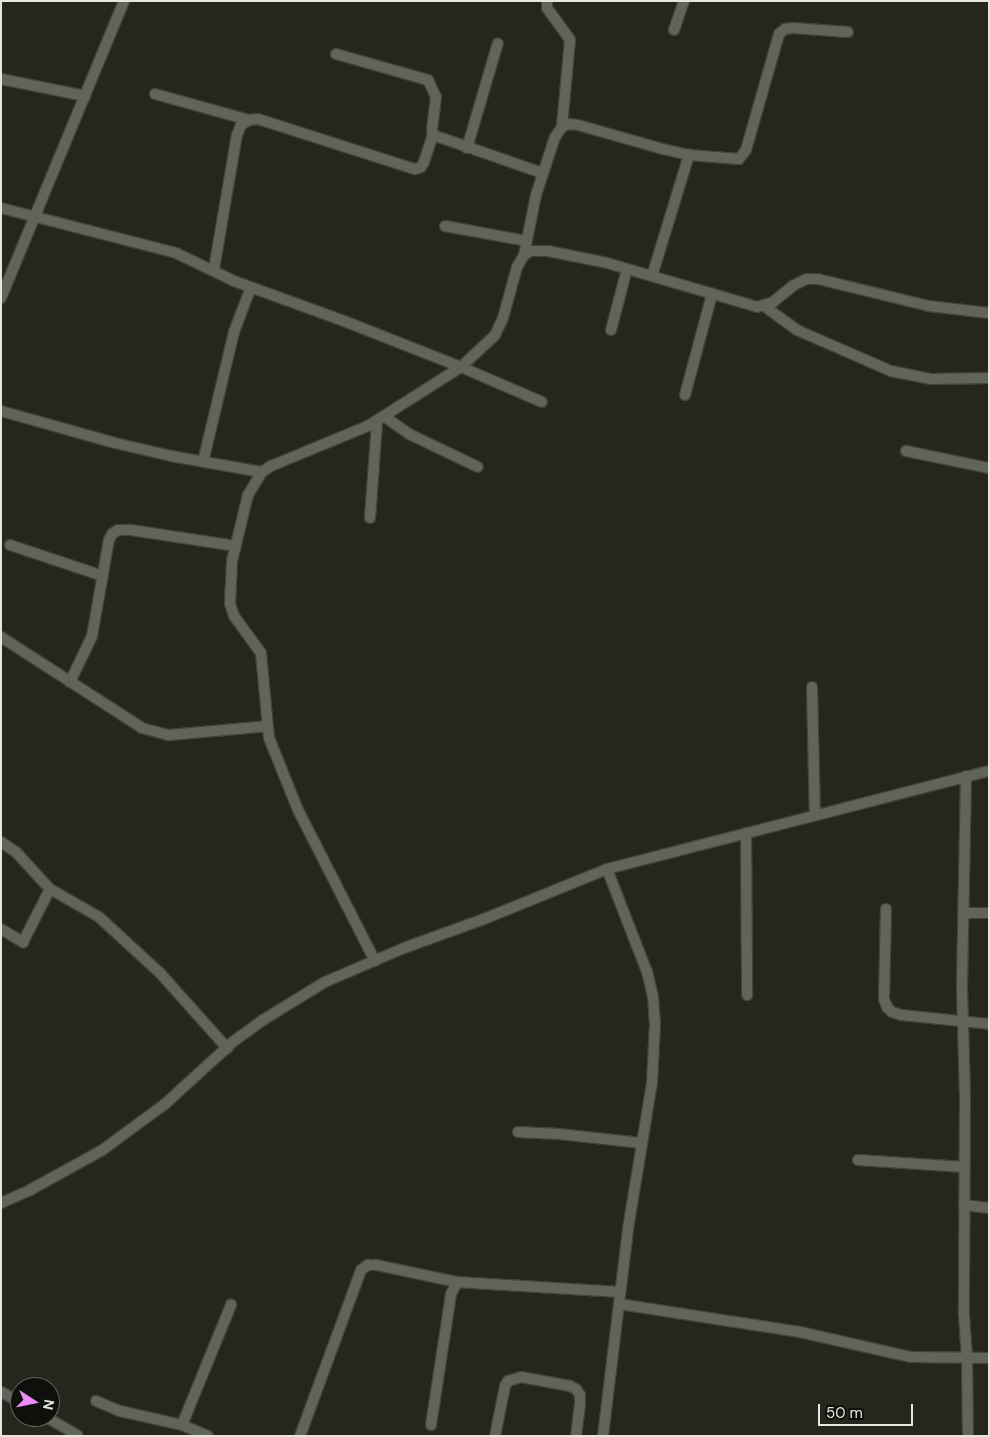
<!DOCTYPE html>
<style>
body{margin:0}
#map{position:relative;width:990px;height:1437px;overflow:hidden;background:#26261d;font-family:"DM Sans",sans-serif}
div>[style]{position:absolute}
.roads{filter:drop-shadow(1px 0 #42433b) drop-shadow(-1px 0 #42433b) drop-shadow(0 1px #42433b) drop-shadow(0 -1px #42433b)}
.street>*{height:10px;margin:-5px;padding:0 5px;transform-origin:5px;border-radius:5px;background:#636459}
span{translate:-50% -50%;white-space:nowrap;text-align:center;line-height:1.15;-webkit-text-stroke:5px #0f0f0b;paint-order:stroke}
.frame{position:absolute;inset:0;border:2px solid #e5e6df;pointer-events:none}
.north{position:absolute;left:10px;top:1377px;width:50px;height:50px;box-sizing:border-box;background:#0f0f0b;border:1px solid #656560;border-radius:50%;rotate:101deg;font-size:14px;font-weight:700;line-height:20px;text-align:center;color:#e5e6df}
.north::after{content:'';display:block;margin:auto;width:18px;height:22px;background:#ef8bf6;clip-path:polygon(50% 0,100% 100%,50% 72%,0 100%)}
.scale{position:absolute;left:818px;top:1404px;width:95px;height:22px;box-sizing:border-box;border:2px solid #e5e6df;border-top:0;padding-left:6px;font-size:15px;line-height:18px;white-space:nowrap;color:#e5e6df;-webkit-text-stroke:4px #0f0f0b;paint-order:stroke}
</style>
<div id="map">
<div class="roads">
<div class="street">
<i style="left:547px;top:1px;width:7px;rotate:90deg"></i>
<i style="left:547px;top:8px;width:39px;rotate:54deg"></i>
<i style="left:570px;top:40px;width:87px;rotate:95.3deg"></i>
<i style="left:674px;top:30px;width:31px;rotate:-71deg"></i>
<i style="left:336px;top:54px;width:96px;rotate:15.8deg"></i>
<i style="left:428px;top:80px;width:19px;rotate:65deg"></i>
<i style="left:436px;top:97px;width:32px;rotate:97deg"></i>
<i style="left:432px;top:129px;width:6px;rotate:81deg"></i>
<i style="left:433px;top:135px;width:115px;rotate:19.2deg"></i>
<i style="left:1px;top:79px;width:86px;rotate:11.4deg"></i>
<i style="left:155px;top:94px;width:98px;rotate:15.5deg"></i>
<i style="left:467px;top:148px;width:109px;rotate:-73.6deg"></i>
<i style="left:1px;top:208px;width:181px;rotate:14.4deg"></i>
<i style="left:176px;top:253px;width:64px;rotate:25.8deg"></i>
<i style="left:234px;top:281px;width:117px;rotate:20deg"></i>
<i style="left:344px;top:321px;width:126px;rotate:21.5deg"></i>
<i style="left:461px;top:367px;width:88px;rotate:23.4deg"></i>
<i style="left:445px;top:226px;width:82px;rotate:10.5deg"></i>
<i style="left:524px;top:255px;width:61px;rotate:-78.7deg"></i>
<i style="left:536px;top:195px;width:61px;rotate:-71.9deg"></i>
<i style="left:555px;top:137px;width:12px;rotate:-55deg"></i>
<i style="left:562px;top:127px;width:8px;rotate:-23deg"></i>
<i style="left:569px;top:124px;width:9px;rotate:6deg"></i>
<i style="left:578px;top:125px;width:88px;rotate:15.8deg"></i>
<i style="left:663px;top:149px;width:27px;rotate:13deg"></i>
<i style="left:689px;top:155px;width:50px;rotate:4.6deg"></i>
<i style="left:739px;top:159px;width:11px;rotate:-52deg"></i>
<i style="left:746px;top:150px;width:121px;rotate:-74.1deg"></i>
<i style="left:779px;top:34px;width:8px;rotate:-40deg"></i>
<i style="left:785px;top:29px;width:8px;rotate:-7deg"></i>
<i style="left:793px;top:28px;width:55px;rotate:4.2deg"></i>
<i style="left:214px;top:269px;width:136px;rotate:-80.3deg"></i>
<i style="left:237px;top:135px;width:11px;rotate:-68deg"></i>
<i style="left:241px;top:125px;width:9px;rotate:-32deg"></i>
<i style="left:249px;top:120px;width:9px;rotate:-6deg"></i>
<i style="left:258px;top:119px;width:165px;rotate:17.7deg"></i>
<i style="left:415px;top:169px;width:6px;rotate:-18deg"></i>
<i style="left:421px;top:167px;width:6px;rotate:-59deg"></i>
<i style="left:424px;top:162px;width:28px;rotate:-72deg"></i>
<i style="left:652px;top:276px;width:127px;rotate:-73deg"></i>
<i style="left:1px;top:298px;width:321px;rotate:-67.5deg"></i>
<i style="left:764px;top:306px;width:41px;rotate:36deg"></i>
<i style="left:797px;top:330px;width:103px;rotate:23.6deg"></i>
<i style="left:891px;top:371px;width:41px;rotate:11.3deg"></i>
<i style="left:931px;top:379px;width:58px;rotate:-1deg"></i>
<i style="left:611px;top:330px;width:63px;rotate:-75.3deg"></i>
<i style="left:685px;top:395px;width:105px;rotate:-75deg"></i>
<i style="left:1px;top:411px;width:118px;rotate:15.7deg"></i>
<i style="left:115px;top:443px;width:57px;rotate:13.1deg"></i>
<i style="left:171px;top:456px;width:92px;rotate:10deg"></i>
<i style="left:385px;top:417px;width:29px;rotate:35deg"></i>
<i style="left:409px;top:434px;width:76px;rotate:25.6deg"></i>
<i style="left:906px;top:451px;width:85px;rotate:11.6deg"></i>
<i style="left:203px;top:462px;width:134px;rotate:-76.6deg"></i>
<i style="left:234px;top:332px;width:48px;rotate:-69.3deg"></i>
<i style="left:370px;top:518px;width:96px;rotate:-85.8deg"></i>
<i style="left:10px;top:545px;width:98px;rotate:18.4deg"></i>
<i style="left:1px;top:637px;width:168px;rotate:32.8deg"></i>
<i style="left:142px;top:728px;width:28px;rotate:15deg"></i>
<i style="left:169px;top:735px;width:98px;rotate:-5.2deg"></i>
<i style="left:70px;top:682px;width:51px;rotate:-64.4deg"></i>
<i style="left:92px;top:636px;width:97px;rotate:-80deg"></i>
<i style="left:109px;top:540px;width:7px;rotate:-63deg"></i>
<i style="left:112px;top:534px;width:7px;rotate:-34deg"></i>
<i style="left:118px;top:530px;width:13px"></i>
<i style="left:131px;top:530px;width:106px;rotate:8.7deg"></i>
<i style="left:812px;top:687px;width:128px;rotate:88.7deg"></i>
<i style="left:966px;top:776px;width:213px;rotate:91.1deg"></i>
<i style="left:962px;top:989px;width:108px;rotate:88.4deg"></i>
<i style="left:965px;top:1097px;width:218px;rotate:90.3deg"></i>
<i style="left:964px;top:1315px;width:43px;rotate:86deg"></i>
<i style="left:967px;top:1358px;width:78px;rotate:89.3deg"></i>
<i style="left:746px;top:833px;width:162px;rotate:89.6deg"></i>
<i style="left:1px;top:842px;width:18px;rotate:34deg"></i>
<i style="left:16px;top:852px;width:50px;rotate:47.4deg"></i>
<i style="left:50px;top:889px;width:56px;rotate:29.7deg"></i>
<i style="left:99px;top:917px;width:83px;rotate:42.6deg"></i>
<i style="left:160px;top:973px;width:101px;rotate:48.2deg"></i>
<i style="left:886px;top:909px;width:90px;rotate:91.3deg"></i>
<i style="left:884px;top:999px;width:9px;rotate:69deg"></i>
<i style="left:887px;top:1007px;width:7px;rotate:45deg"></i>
<i style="left:892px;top:1012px;width:9px;rotate:18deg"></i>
<i style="left:901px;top:1015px;width:88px;rotate:5.8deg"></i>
<i style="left:963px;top:913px;width:26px"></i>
<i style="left:1px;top:929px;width:26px;rotate:31deg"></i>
<i style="left:23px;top:942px;width:59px;rotate:-63deg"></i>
<i style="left:375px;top:961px;width:169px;rotate:-117deg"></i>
<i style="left:298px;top:810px;width:78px;rotate:-111.9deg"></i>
<i style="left:269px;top:738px;width:85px;rotate:-95.4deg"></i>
<i style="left:261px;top:653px;width:46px;rotate:-126.1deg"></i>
<i style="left:234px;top:616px;width:13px;rotate:-108deg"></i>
<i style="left:230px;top:604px;width:43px;rotate:-87.3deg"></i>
<i style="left:232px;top:561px;width:68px;rotate:-76.4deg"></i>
<i style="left:248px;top:495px;width:27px;rotate:-59deg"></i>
<i style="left:262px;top:472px;width:11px;rotate:-34deg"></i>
<i style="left:271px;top:466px;width:105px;rotate:-22.4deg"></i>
<i style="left:368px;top:426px;width:110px;rotate:-32.4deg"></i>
<i style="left:461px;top:367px;width:47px;rotate:-43.3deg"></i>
<i style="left:495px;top:335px;width:19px;rotate:-65deg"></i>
<i style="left:503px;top:318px;width:53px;rotate:-74.6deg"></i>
<i style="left:517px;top:267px;width:14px;rotate:-60deg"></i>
<i style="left:524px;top:255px;width:8px;rotate:-30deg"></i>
<i style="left:531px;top:251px;width:17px"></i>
<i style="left:548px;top:251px;width:60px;rotate:11.5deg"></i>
<i style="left:607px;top:263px;width:156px;rotate:16.3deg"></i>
<i style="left:757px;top:307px;width:17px;rotate:-17deg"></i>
<i style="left:773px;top:302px;width:27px;rotate:-39deg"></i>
<i style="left:794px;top:285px;width:14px;rotate:-25deg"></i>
<i style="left:807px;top:279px;width:11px"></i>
<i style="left:818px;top:279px;width:114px;rotate:13.7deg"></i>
<i style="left:929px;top:306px;width:60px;rotate:6.7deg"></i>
<i style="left:518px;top:1132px;width:41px;rotate:2.8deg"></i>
<i style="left:559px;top:1134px;width:83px;rotate:6.2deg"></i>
<i style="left:858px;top:1160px;width:106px;rotate:3.8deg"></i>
<i style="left:1px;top:1203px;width:32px;rotate:-24deg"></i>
<i style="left:30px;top:1190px;width:81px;rotate:-28.8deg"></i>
<i style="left:101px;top:1151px;width:79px;rotate:-36.3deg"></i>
<i style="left:165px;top:1104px;width:93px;rotate:-42.4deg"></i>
<i style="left:234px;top:1041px;width:36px;rotate:-36deg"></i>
<i style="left:263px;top:1020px;width:73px;rotate:-31.5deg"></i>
<i style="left:325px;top:982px;width:86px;rotate:-23.3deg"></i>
<i style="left:404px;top:948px;width:85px;rotate:-19.9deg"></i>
<i style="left:484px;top:919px;width:133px;rotate:-22.1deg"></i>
<i style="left:607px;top:869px;width:394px;rotate:-14.4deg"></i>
<i style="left:964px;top:1205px;width:25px;rotate:7deg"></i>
<i style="left:619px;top:1304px;width:183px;rotate:8.8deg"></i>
<i style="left:800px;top:1332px;width:114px;rotate:12.7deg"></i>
<i style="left:911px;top:1357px;width:78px;rotate:0.7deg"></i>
<i style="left:1px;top:1392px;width:21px;rotate:28deg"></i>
<i style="left:96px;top:1401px;width:26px;rotate:23deg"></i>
<i style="left:120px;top:1411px;width:64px;rotate:12.7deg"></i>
<i style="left:182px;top:1425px;width:28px;rotate:23deg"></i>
<i style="left:46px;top:1417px;width:36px;rotate:30deg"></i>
<i style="left:182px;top:1425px;width:130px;rotate:-67.8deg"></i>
<i style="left:431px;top:1425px;width:133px;rotate:-81.3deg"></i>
<i style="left:451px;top:1294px;width:13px;rotate:-63deg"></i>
<i style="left:457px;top:1282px;width:163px;rotate:3.5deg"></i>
<i style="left:300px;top:1436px;width:177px;rotate:-69.8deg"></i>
<i style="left:361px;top:1270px;width:9px;rotate:-36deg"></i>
<i style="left:368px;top:1265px;width:8px"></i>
<i style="left:376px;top:1265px;width:83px;rotate:11.9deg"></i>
<i style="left:495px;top:1436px;width:51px;rotate:-78.7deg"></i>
<i style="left:505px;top:1386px;width:6px;rotate:-59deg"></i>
<i style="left:508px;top:1381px;width:14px;rotate:-17deg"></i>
<i style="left:521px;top:1377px;width:50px;rotate:10.4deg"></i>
<i style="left:570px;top:1386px;width:7px;rotate:27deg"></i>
<i style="left:576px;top:1389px;width:7px;rotate:56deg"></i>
<i style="left:580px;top:1395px;width:9px;rotate:90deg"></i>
<i style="left:580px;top:1404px;width:32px;rotate:97deg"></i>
<i style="left:603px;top:1436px;width:209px;rotate:-83.1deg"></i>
<i style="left:628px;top:1229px;width:149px;rotate:-80.7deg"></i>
<i style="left:652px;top:1082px;width:57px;rotate:-87deg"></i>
<i style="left:655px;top:1025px;width:28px;rotate:-94deg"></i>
<i style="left:653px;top:997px;width:26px;rotate:-103deg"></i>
<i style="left:647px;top:972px;width:110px;rotate:-111.2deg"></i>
</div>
</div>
<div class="frame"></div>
<div class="north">N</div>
<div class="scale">50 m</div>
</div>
